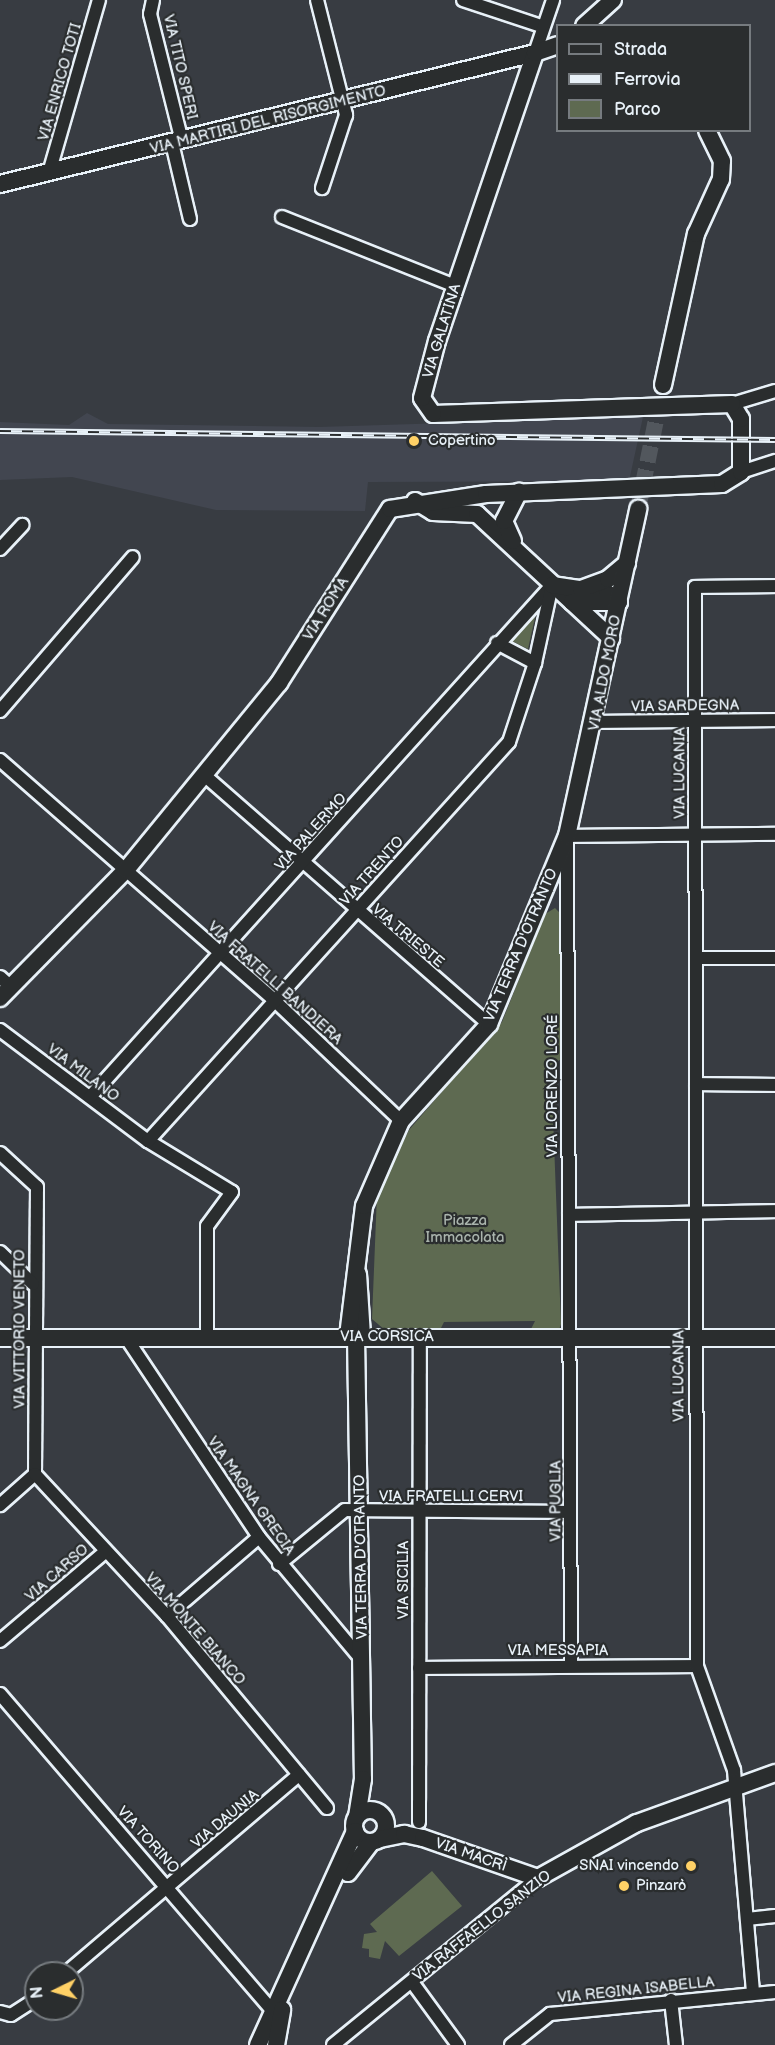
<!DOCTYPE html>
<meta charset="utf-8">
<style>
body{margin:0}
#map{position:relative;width:775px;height:2045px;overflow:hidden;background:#383c42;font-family:"Balsamiq Sans",sans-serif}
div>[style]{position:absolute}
.built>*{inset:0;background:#424650}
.green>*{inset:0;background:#5e6a51}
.secondary-tunnel>*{height:16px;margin-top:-8px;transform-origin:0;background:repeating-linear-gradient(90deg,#52575d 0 16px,transparent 0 24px)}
.roads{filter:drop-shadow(2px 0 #e8f1f8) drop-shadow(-2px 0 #e8f1f8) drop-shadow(0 2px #e8f1f8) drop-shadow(0 -2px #e8f1f8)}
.street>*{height:12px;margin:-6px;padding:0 6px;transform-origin:6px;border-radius:6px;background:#2a2d2e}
.secondary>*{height:16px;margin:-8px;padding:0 8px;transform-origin:8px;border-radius:8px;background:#2a2d2e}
.secondary>.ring{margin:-8px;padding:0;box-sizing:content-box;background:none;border:16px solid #2a2d2e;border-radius:50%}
.rail>*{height:6px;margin-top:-3px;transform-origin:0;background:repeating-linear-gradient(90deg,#2a2d2e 0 11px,#e8f1f8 0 22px);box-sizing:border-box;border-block:2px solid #e8f1f8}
.dots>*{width:16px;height:16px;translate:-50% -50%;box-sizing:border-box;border:3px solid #2a2d2e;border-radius:50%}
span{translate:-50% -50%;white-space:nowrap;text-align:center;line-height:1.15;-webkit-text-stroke:4.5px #2a2d2e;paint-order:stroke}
.street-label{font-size:15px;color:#e8f1f8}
.poi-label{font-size:15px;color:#e8f1f8}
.left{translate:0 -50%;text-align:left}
.right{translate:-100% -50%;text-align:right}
.park-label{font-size:15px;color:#aab4ad}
.legend{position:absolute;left:556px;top:24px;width:195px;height:108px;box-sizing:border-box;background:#2a2d2e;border:2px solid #767b7f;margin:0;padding:8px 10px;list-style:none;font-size:18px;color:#e8f1f8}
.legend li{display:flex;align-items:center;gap:12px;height:30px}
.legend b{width:30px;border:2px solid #767b7f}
.north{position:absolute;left:24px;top:1961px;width:60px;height:60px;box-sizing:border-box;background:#2a2d2e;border:2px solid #767b7f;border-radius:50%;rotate:265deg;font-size:16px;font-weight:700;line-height:24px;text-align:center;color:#e8f1f8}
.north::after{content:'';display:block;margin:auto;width:21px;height:27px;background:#ffd166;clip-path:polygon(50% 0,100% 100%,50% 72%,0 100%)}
</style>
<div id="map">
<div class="built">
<i style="clip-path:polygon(87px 413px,108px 424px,319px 427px,643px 417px,629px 481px,368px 482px,365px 511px,216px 510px,72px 477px,0 480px,0 422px,69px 425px)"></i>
</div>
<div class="green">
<i style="clip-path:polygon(536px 613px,528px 649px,510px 640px)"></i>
<i style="clip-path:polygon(555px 908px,561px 914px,565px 1057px,551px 1065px,561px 1324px,559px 1330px,530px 1331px,535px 1321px,444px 1322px,440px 1330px,385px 1330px,372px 1319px,377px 1194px,409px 1130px,502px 1022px,545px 914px)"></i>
<i style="clip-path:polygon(432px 1871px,462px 1906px,399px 1956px,385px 1941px,380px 1959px,369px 1957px,369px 1949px,362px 1948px,364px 1934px,377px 1932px,370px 1924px)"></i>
</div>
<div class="secondary-tunnel">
<i style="left:638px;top:509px;width:126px;rotate:-78.6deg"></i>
</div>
<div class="roads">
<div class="street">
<i style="left:153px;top:0;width:14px;rotate:102deg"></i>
<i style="left:150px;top:14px;width:131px;rotate:75.9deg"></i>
<i style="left:317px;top:0;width:119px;rotate:75.8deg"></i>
<i style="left:346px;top:115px;width:77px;rotate:108.2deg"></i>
<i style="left:463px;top:0;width:82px;rotate:18.4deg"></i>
<i style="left:535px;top:53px;width:56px;rotate:-71.2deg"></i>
<i style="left:172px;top:143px;width:78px;rotate:76.7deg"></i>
<i style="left:49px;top:173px;width:180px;rotate:-73.9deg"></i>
<i style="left:282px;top:217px;width:186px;rotate:21.7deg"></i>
<i style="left:732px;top:404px;width:45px;rotate:-16.8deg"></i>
<i style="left:741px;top:472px;width:36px;rotate:-18deg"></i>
<i style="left:0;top:549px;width:33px;rotate:-47deg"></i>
<i style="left:497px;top:643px;width:43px;rotate:27.8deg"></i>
<i style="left:0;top:711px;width:203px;rotate:-49.2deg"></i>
<i style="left:596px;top:722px;width:179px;rotate:-0.6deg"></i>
<i style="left:0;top:760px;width:366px;rotate:41.2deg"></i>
<i style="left:275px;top:1001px;width:174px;rotate:43.6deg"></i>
<i style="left:203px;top:774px;width:380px;rotate:41.2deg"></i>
<i style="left:696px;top:958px;width:79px"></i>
<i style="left:0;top:977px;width:15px;rotate:42deg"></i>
<i style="left:0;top:1030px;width:185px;rotate:36.9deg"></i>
<i style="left:148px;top:1141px;width:98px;rotate:31.3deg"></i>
<i style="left:232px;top:1192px;width:42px;rotate:126.3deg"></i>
<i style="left:207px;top:1226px;width:113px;rotate:90deg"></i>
<i style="left:696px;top:1084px;width:79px;rotate:0.7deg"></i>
<i style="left:90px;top:1097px;width:688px;rotate:-47.94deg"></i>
<i style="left:148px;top:1141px;width:538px;rotate:-47.86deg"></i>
<i style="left:509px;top:742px;width:83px;rotate:-71.8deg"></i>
<i style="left:535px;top:663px;width:80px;rotate:-77.7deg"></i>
<i style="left:0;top:1153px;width:50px;rotate:42.6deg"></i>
<i style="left:37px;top:1187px;width:287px;rotate:90.4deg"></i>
<i style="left:35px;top:1474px;width:47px;rotate:138.5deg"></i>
<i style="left:569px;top:1215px;width:206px;rotate:-1.1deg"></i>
<i style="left:0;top:1252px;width:46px;rotate:44.1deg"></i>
<i style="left:127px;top:1339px;width:238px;rotate:56.3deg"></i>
<i style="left:259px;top:1537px;width:160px;rotate:50.1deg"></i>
<i style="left:35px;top:1474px;width:194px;rotate:47.1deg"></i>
<i style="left:167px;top:1616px;width:250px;rotate:50.2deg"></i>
<i style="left:279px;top:1564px;width:85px;rotate:-39.3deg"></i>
<i style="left:345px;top:1510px;width:225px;rotate:0.5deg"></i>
<i style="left:167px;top:1616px;width:121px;rotate:-40.7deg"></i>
<i style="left:0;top:1641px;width:139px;rotate:-40.3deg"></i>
<i style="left:571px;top:1666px;width:830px;rotate:-90.28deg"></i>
<i style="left:567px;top:836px;width:208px;rotate:-0.6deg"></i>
<i style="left:419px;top:1668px;width:278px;rotate:-0.4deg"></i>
<i style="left:0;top:1694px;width:416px;rotate:49.3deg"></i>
<i style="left:419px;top:1822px;width:485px;rotate:-89.9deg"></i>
<i style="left:747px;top:1919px;width:28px;rotate:-6deg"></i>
<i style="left:66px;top:1973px;width:306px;rotate:-40.4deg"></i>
<i style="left:412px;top:1982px;width:78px;rotate:53.9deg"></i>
<i style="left:753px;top:1992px;width:223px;rotate:-94.9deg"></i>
<i style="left:734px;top:1770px;width:110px;rotate:-109.6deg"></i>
<i style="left:697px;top:1666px;width:1079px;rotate:-90.11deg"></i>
<i style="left:695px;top:587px;width:80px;rotate:-0.7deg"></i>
<i style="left:671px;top:2000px;width:45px;rotate:83.7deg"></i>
<i style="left:0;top:2012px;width:11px;rotate:15deg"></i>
<i style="left:11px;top:2015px;width:30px;rotate:-33deg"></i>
<i style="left:333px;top:2045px;width:264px;rotate:-39.2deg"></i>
<i style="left:511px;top:2045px;width:50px;rotate:-38.5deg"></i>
<i style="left:550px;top:2014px;width:226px;rotate:-5.6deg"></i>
</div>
<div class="secondary">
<i style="left:584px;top:26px;width:39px;rotate:-42deg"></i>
<i style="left:0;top:184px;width:551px;rotate:-13.76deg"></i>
<i style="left:663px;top:385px;width:155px;rotate:-77.7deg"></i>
<i style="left:696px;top:234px;width:60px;rotate:-65.6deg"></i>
<i style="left:721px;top:179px;width:18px;rotate:-87deg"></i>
<i style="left:722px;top:161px;width:34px;rotate:-116deg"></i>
<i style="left:415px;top:501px;width:21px;rotate:31deg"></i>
<i style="left:433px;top:512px;width:44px;rotate:2.6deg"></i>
<i style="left:477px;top:514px;width:183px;rotate:42.8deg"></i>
<i style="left:513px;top:541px;width:22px;rotate:-114deg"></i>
<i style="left:504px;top:521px;width:33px;rotate:-63deg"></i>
<i style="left:552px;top:585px;width:56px;rotate:8.3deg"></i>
<i style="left:607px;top:593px;width:15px;rotate:37deg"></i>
<i style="left:581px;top:589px;width:29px;rotate:-20deg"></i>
<i style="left:608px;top:579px;width:25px;rotate:-40deg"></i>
<i style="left:572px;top:602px;width:47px"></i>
<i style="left:0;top:998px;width:180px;rotate:-45.5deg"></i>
<i style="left:126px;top:870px;width:242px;rotate:-50.7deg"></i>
<i style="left:279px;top:683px;width:206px;rotate:-57.5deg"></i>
<i style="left:390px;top:509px;width:97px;rotate:-8.9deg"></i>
<i style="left:486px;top:494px;width:236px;rotate:-2.4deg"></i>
<i style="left:722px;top:484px;width:22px;rotate:-32deg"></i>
<i style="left:741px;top:472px;width:53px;rotate:-90deg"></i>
<i style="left:741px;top:419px;width:17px;rotate:-121deg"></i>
<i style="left:732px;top:404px;width:299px;rotate:178.1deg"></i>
<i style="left:433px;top:414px;width:19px;rotate:-125deg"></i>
<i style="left:422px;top:398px;width:59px;rotate:-75.3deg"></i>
<i style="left:437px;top:341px;width:304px;rotate:-71.2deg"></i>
<i style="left:535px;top:53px;width:24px;rotate:-19deg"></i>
<i style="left:358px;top:1274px;width:62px;rotate:86.3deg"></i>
<i style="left:348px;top:1336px;width:131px;rotate:-83deg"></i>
<i style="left:364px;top:1206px;width:93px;rotate:-66.5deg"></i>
<i style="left:401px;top:1121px;width:131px;rotate:-47.8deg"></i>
<i style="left:489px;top:1024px;width:204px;rotate:-67.5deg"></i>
<i style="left:567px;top:836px;width:335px;rotate:-77.7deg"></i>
<i style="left:356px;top:1336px;width:443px;rotate:89.1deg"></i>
<i style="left:363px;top:1779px;width:37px;rotate:99deg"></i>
<i style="left:0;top:1338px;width:775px"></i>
<i class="ring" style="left:354px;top:1810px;width:16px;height:16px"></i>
<i style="left:380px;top:1839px;width:25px;rotate:-12deg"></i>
<i style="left:404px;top:1834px;width:19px;rotate:12deg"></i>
<i style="left:423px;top:1838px;width:122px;rotate:19.2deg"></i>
<i style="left:538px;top:1878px;width:113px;rotate:-29.1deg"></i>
<i style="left:637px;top:1823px;width:147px;rotate:-19.9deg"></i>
<i style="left:348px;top:1873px;width:38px;rotate:-53deg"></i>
<i style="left:258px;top:2045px;width:235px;rotate:-65.6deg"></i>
<i style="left:276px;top:2045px;width:36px;rotate:-80deg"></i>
</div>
</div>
<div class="rail">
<i style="left:0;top:431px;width:775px;rotate:0.67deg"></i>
</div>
<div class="dots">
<i style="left:414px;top:441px;background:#ffd166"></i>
<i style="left:691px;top:1866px;background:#ffd166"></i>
<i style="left:624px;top:1886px;background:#ffd166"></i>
</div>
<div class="street-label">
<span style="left:180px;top:67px;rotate:77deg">VIA TITO SPERI</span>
<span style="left:60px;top:82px;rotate:-74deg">VIA ENRICO TOTI</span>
<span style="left:268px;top:120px;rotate:-14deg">VIA MARTIRI DEL RISORGIMENTO</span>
<span style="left:442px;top:331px;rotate:-73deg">VIA GALATINA</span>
<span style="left:326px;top:609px;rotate:-58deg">VIA ROMA</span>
<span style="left:605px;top:673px;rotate:-79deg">VIA ALDO MORO</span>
<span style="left:685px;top:706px;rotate:-1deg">VIA SARDEGNA</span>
<span style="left:680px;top:773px;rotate:-90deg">VIA LUCANIA</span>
<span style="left:311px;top:832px;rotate:-48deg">VIA PALERMO</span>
<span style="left:372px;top:871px;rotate:-48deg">VIA TRENTO</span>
<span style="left:408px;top:936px;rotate:40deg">VIA TRIESTE</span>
<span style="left:521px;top:945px;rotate:-67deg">VIA TERRA D'OTRANTO</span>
<span style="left:275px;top:983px;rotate:42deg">VIA FRATELLI BANDIERA</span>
<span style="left:83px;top:1073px;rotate:37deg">VIA MILANO</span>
<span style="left:553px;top:1086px;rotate:-90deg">VIA LORENZO LORÉ</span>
<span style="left:20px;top:1329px;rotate:-90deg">VIA VITTORIO VENETO</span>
<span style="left:387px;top:1337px">VIA CORSICA</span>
<span style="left:679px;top:1376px;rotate:-90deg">VIA LUCANIA</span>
<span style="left:251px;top:1496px;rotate:55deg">VIA MAGNA GRECIA</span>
<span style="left:451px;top:1497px">VIA FRATELLI CERVI</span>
<span style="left:556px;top:1501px;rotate:-90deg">VIA PUGLIA</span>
<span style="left:361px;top:1557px;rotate:-91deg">VIA TERRA D'OTRANTO</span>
<span style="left:57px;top:1573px;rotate:-41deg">VIA CARSO</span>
<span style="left:404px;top:1580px;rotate:-90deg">VIA SICILIA</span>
<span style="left:195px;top:1629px;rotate:49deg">VIA MONTE BIANCO</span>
<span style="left:558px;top:1651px">VIA MESSAPIA</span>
<span style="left:225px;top:1819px;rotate:-40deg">VIA DAUNIA</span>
<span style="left:148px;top:1840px;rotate:48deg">VIA TORINO</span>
<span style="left:471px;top:1855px;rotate:19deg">VIA MACRÌ</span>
<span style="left:482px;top:1926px;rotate:-38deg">VIA RAFFAELLO SANZIO</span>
<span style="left:636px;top:1990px;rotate:-6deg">VIA REGINA ISABELLA</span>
</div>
<div class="poi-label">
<span class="left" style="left:428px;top:441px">Copertino</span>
<span class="right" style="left:679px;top:1866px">SNAI vincendo</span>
<span class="left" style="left:636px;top:1886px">Pinzarò</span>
</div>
<div class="park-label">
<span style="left:465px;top:1229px">Piazza<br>Immacolata</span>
</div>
<ul class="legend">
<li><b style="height:8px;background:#2a2d2e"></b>Strada</li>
<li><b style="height:8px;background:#e8f1f8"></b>Ferrovia</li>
<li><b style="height:16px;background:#5e6a51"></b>Parco</li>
</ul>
<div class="north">N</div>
</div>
